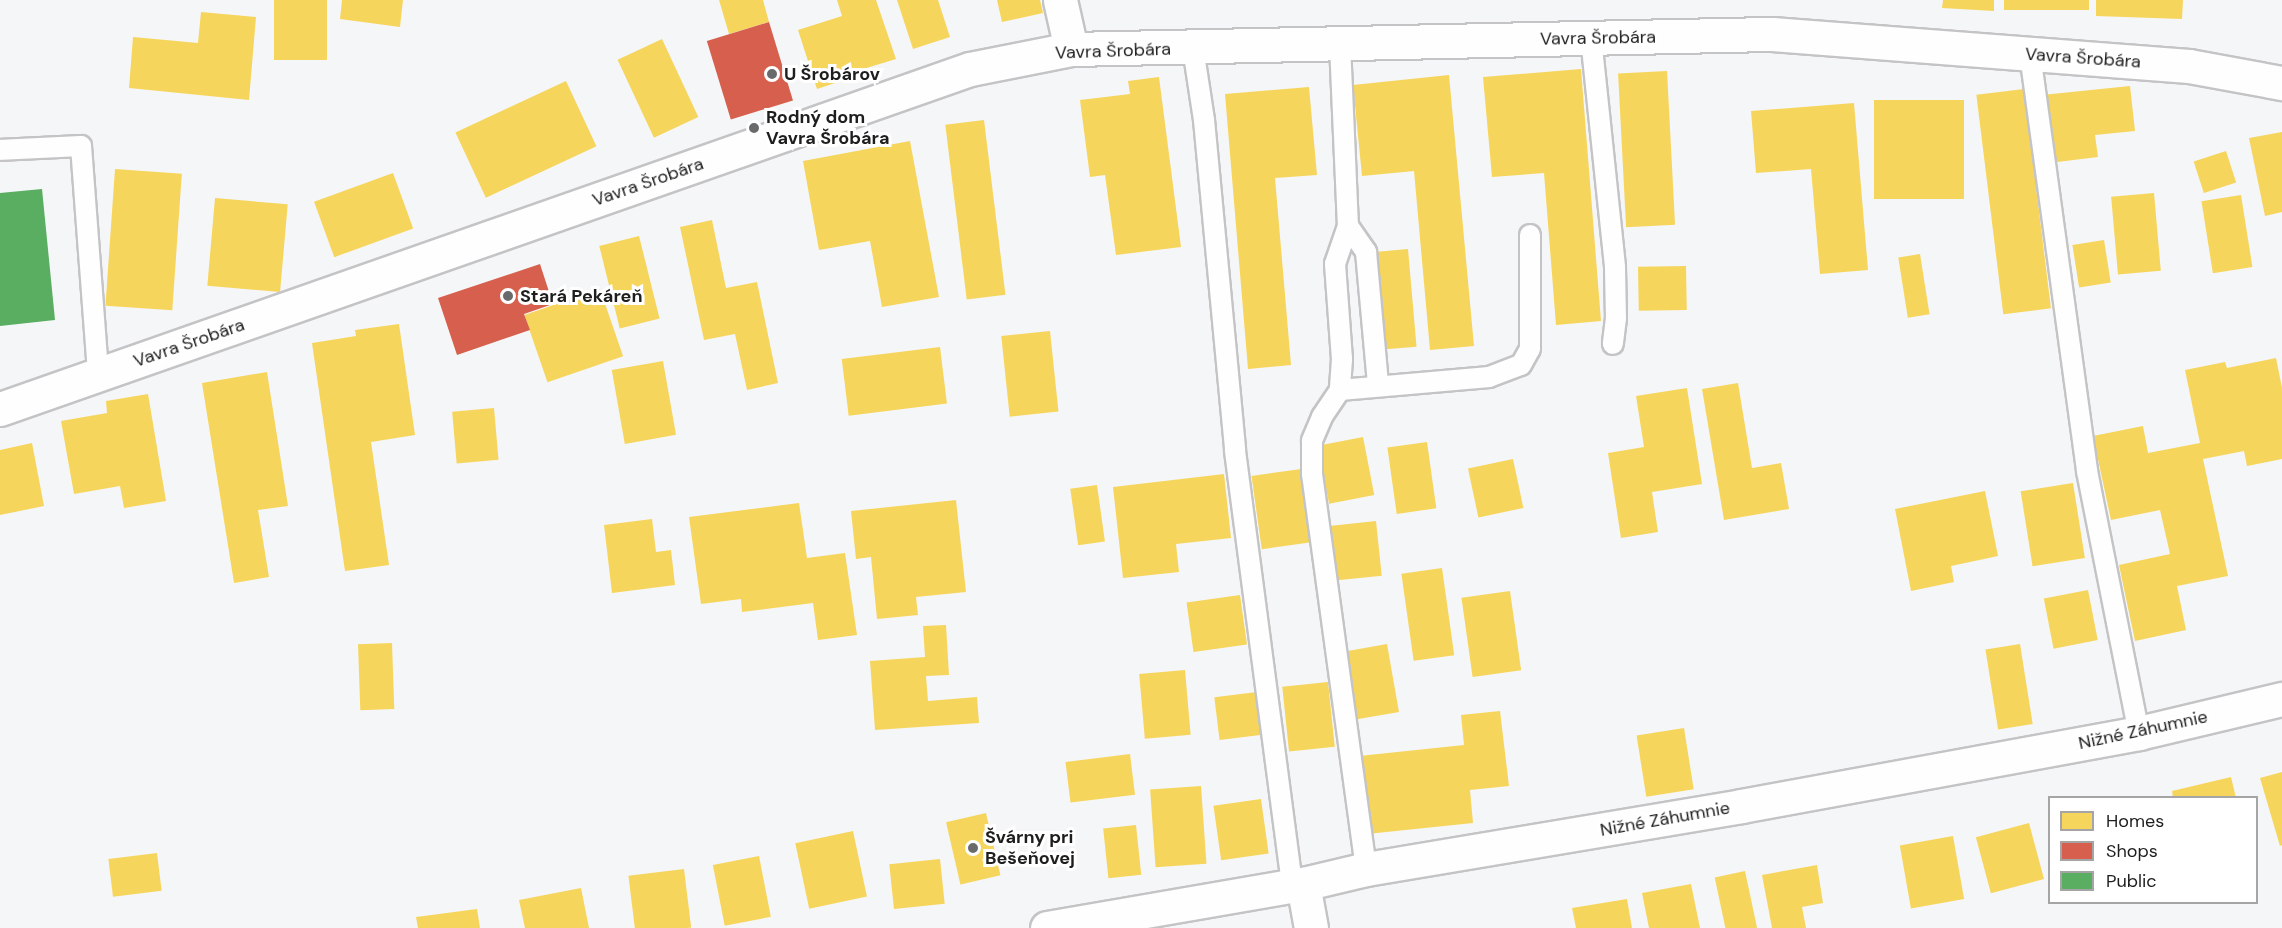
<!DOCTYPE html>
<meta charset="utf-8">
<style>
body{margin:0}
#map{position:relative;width:2282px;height:928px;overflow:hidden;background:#f5f6f8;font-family:"DM Sans",sans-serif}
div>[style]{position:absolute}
.homes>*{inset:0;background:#f6d55c;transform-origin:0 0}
.shops>*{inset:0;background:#d6604d;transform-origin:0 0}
.public>*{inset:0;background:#5aae61}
.roads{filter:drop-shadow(2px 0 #c4c4c6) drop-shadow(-2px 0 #c4c4c6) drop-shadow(0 2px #c4c4c6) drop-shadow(0 -2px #c4c4c6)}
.lane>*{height:20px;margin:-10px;padding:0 10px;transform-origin:10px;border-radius:10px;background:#fefefe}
.street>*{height:33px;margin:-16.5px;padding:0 16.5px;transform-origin:16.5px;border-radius:16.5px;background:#fefefe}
.secondary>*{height:33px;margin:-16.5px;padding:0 16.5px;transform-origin:16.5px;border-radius:16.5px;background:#fefefe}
.dots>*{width:16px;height:16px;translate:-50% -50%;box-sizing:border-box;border:3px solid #fff;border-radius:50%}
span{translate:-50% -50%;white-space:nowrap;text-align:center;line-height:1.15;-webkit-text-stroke:6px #fff;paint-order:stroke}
.street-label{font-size:18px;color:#1e1e1f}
.poi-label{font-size:18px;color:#1e1e1f;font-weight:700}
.left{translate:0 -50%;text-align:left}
.legend{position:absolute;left:2048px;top:796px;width:210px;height:108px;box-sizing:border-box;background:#fff;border:2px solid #a5a5a5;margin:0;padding:8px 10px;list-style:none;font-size:18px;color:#1e1e1f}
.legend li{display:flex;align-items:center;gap:12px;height:30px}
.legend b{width:30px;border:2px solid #a5a5a5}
</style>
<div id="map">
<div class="homes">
<i style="left:274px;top:0;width:53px;height:60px"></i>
<i style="clip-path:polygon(342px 0,403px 0,400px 27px,340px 19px)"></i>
<i style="clip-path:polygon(719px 0,763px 0,769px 22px,729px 34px)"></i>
<i style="clip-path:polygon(837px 0,876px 0,896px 59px,860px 70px,862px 74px,817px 89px,798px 30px,842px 16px)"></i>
<i style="clip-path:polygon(897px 0,938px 0,950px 37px,913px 49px)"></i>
<i style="clip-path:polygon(997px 0,1040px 0,1043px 13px,1002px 22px)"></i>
<i style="clip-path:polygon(1943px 0,1994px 0,1994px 11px,1942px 8px)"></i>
<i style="left:2004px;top:0;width:85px;height:10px"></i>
<i style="clip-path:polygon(2096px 0,2183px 0,2182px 19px,2096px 16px)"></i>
<i style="clip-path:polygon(201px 12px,256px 17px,249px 100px,129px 88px,133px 37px,198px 43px)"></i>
<i style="left:662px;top:39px;width:86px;height:49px;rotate:65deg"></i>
<i style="clip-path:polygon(1581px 69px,1601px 321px,1556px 325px,1544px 173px,1492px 177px,1483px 77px)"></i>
<i style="left:1667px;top:71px;width:154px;height:49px;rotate:87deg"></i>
<i style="clip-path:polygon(1449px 75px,1474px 346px,1430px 350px,1414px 171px,1362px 176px,1353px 85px)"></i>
<i style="clip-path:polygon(1159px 77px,1181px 247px,1116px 255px,1105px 175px,1090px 177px,1080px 100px,1130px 94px,1128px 81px)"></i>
<i style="left:566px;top:81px;width:72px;height:122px;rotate:65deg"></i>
<i style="clip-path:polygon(2130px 86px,2135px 131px,2095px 135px,2098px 157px,2049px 163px,2042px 95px)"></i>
<i style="clip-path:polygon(1309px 87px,1317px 175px,1275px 178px,1291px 365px,1248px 369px,1225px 94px)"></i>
<i style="left:2024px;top:89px;width:221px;height:48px;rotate:83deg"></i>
<i style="left:1874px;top:100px;width:90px;height:99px"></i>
<i style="clip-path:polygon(1854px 103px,1868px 270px,1820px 274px,1811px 169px,1756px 173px,1751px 111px)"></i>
<i style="left:984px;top:120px;width:176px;height:39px;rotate:83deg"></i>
<i style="clip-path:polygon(2282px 132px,2282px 212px,2265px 216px,2249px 138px)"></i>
<i style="clip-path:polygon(910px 141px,939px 297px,882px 307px,870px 241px,819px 250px,803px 161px)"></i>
<i style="left:2226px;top:151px;width:33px;height:34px;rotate:72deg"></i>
<i style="left:115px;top:169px;width:67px;height:137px;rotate:4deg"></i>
<i style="left:393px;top:173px;width:59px;height:84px;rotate:70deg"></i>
<i style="left:2154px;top:193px;width:78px;height:43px;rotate:85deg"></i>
<i style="left:2241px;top:195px;width:73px;height:40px;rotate:81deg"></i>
<i style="left:215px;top:198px;width:73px;height:88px;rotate:5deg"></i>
<i style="clip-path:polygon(712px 220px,726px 288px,757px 282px,778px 383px,747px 390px,735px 334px,704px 340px,680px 227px)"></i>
<i style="left:639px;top:236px;width:85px;height:41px;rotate:76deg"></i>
<i style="left:2104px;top:240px;width:43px;height:32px;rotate:81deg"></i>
<i style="left:1408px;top:249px;width:98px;height:31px;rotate:85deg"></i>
<i style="left:1920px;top:254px;width:61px;height:22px;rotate:81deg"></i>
<i style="left:1686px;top:266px;width:44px;height:48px;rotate:89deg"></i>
<i style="left:600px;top:289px;width:71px;height:80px;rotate:71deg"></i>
<i style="clip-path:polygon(399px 324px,415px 435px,371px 442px,389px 565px,345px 571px,312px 343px,356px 336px,355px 330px)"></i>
<i style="left:1050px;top:331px;width:81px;height:49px;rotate:84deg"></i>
<i style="left:940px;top:347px;width:57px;height:99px;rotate:83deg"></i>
<i style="clip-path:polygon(2276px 358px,2282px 388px,2282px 459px,2247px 466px,2244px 451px,2203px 459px,2228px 576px,2177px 586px,2186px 630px,2135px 641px,2119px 565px,2170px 554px,2160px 510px,2111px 520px,2093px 436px,2143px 426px,2148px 453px,2200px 443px,2185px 370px,2225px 362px,2227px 368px)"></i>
<i style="left:663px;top:361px;width:75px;height:52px;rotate:80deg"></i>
<i style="clip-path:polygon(267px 372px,288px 506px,258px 510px,269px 577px,234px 583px,202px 383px)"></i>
<i style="clip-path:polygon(1738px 383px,1752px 468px,1781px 463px,1789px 509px,1724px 520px,1702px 389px)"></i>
<i style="clip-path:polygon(1687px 388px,1702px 484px,1652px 492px,1658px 532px,1621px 538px,1608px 453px,1644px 447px,1636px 396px)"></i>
<i style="clip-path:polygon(148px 394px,166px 501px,124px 508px,120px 486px,74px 494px,61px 421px,107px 413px,106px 401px)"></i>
<i style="left:494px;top:408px;width:52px;height:42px;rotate:85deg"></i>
<i style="left:1363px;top:437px;width:59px;height:46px;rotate:79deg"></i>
<i style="left:1427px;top:442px;width:67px;height:40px;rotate:82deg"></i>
<i style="clip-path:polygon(32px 443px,44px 506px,0 515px,0 450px)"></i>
<i style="left:1513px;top:459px;width:50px;height:46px;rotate:78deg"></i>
<i style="left:1301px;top:469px;width:74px;height:50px;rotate:82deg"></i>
<i style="clip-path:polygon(1224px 474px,1231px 538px,1176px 544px,1179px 572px,1123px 578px,1113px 487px)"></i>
<i style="left:2073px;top:483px;width:76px;height:53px;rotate:81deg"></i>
<i style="left:1097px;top:485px;width:57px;height:27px;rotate:82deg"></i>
<i style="clip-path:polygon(1985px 491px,1998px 556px,1951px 566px,1954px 582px,1911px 591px,1895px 509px)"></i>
<i style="clip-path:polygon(956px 500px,966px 592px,916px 597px,918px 615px,877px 619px,871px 557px,856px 559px,851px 511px)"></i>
<i style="clip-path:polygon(799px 503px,807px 558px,845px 553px,857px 635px,818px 640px,813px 603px,742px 612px,741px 599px,701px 604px,689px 517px)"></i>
<i style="clip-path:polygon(652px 519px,656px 552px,671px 550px,675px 585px,612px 593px,604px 525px)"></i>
<i style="left:1376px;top:521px;width:55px;height:47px;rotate:84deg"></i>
<i style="left:1442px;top:568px;width:88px;height:41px;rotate:82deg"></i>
<i style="left:2088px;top:590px;width:51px;height:45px;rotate:79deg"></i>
<i style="left:1510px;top:591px;width:80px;height:49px;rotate:82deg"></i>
<i style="left:1240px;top:595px;width:50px;height:54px;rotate:82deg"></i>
<i style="clip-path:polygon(946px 625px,949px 675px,926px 676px,928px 701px,977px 697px,979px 723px,875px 730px,870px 661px,925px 657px,923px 626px)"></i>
<i style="left:392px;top:643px;width:66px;height:34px;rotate:88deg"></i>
<i style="left:1387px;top:644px;width:69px;height:47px;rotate:80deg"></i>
<i style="left:2020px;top:644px;width:81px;height:35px;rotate:81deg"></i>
<i style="left:1185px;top:670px;width:65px;height:46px;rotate:85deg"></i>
<i style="left:1328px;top:682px;width:65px;height:46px;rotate:84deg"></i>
<i style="left:1257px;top:692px;width:43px;height:43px;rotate:83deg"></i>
<i style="clip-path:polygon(1500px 711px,1509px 786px,1470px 790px,1473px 823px,1367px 834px,1359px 756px,1464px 745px,1461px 715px)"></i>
<i style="left:1684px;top:728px;width:62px;height:48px;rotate:81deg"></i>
<i style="left:1130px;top:754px;width:41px;height:65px;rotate:83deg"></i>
<i style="clip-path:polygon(2282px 772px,2282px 845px,2280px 846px,2260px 778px)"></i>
<i style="clip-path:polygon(2231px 777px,2236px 798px,2173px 798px,2172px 791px)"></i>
<i style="left:1201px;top:786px;width:78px;height:51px;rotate:86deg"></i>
<i style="left:1261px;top:799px;width:55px;height:48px;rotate:82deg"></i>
<i style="left:986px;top:813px;width:64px;height:41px;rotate:77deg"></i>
<i style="left:2029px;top:823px;width:58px;height:55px;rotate:75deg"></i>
<i style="left:1136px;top:825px;width:50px;height:33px;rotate:84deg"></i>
<i style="left:853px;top:831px;width:67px;height:59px;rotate:78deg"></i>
<i style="left:1953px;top:836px;width:64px;height:54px;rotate:80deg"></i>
<i style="left:157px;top:853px;width:38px;height:49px;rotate:83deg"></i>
<i style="left:759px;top:856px;width:62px;height:47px;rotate:79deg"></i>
<i style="left:940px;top:859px;width:45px;height:51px;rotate:84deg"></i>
<i style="clip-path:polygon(1817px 865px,1823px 903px,1802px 907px,1806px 928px,1772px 928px,1762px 875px)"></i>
<i style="left:684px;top:869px;width:59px;height:56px;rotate:83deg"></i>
<i style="left:1745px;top:871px;width:58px;height:31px;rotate:78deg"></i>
<i style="clip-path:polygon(1691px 884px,1700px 928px,1649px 928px,1642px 893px)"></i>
<i style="clip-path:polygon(581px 888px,589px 928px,525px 928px,519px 900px)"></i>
<i style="clip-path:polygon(1627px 899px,1632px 928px,1576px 928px,1572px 908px)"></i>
<i style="clip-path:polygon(477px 909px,480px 928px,418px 928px,416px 917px)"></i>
</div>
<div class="shops">
<i style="left:769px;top:22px;width:82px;height:65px;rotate:73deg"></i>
<i style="clip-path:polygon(540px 264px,553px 304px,524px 314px,530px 330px,457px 355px,438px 298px)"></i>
</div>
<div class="public">
<i style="clip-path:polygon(42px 189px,55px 320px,0 326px,0 193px)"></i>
</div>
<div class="roads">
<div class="lane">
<i style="left:1591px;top:38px;width:231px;rotate:84deg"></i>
<i style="left:1615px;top:268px;width:50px;rotate:88.9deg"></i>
<i style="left:1616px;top:318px;width:26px;rotate:97deg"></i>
<i style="left:1340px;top:44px;width:182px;rotate:87.5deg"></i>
<i style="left:1348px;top:226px;width:40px;rotate:108.9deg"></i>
<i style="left:1335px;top:264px;width:95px;rotate:85.8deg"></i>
<i style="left:1342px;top:359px;width:31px;rotate:94deg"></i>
<i style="left:1340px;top:390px;width:32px;rotate:124deg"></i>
<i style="left:1322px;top:417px;width:26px;rotate:113deg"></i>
<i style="left:1312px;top:441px;width:33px;rotate:90deg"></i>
<i style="left:1312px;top:474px;width:399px;rotate:82.2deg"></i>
<i style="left:1193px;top:48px;width:73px;rotate:81.3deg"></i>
<i style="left:1204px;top:120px;width:332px;rotate:84.6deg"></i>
<i style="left:1235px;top:451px;width:439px;rotate:82.5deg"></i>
<i style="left:2030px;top:54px;width:421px;rotate:82.2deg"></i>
<i style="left:2087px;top:471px;width:267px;rotate:78.8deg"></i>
<i style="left:0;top:150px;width:81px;rotate:-2.8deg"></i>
<i style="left:81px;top:146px;width:229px;rotate:85.7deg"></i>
<i style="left:1348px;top:226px;width:32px;rotate:55deg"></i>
<i style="left:1366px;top:252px;width:134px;rotate:84.8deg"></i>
<i style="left:1340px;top:390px;width:150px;rotate:-5deg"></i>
<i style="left:1489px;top:377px;width:34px;rotate:-21deg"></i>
<i style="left:1521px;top:365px;width:18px;rotate:-61deg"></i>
<i style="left:1530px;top:349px;width:114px;rotate:-90deg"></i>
</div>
<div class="street">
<i style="left:1060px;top:0;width:50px;rotate:77.3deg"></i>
<i style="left:1303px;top:884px;width:45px;rotate:79.7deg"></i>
<i style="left:1047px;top:928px;width:260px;rotate:-9.8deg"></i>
<i style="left:1303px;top:884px;width:65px;rotate:-13.4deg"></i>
<i style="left:1366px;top:869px;width:380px;rotate:-9.5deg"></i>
<i style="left:1741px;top:806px;width:405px;rotate:-10.4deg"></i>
<i style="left:2139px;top:733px;width:147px;rotate:-13.4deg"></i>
</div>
<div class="secondary">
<i style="left:0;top:409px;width:1028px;rotate:-19.32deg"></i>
<i style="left:970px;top:69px;width:103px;rotate:-11.2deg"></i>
<i style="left:1071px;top:49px;width:701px;rotate:-1.23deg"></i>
<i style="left:1772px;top:34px;width:418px;rotate:4.4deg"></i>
<i style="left:2189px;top:66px;width:95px;rotate:10.4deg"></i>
</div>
</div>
<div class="dots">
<i style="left:772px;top:74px;background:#696a6b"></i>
<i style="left:754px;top:128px;background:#696a6b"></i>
<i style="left:508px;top:296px;background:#696a6b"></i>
<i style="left:973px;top:848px;background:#696a6b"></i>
</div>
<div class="street-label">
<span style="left:1598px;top:38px;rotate:-1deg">Vavra Šrobára</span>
<span style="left:1113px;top:51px;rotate:-2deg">Vavra Šrobára</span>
<span style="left:2083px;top:58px;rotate:4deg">Vavra Šrobára</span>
<span style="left:648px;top:182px;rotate:-19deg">Vavra Šrobára</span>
<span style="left:189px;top:343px;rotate:-19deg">Vavra Šrobára</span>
<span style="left:2143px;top:730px;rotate:-12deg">Nižné Záhumnie</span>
<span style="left:1665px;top:819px;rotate:-10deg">Nižné Záhumnie</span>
</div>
<div class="poi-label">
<span class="left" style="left:784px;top:74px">U Šrobárov</span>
<span class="left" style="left:766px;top:128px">Rodný dom<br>Vavra Šrobára</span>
<span class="left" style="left:520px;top:296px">Stará Pekáreň</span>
<span class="left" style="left:985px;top:848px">Švárny pri<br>Bešeňovej</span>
</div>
<ul class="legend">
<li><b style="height:16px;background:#f6d55c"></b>Homes</li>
<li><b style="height:16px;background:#d6604d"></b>Shops</li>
<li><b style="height:16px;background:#5aae61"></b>Public</li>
</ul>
</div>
